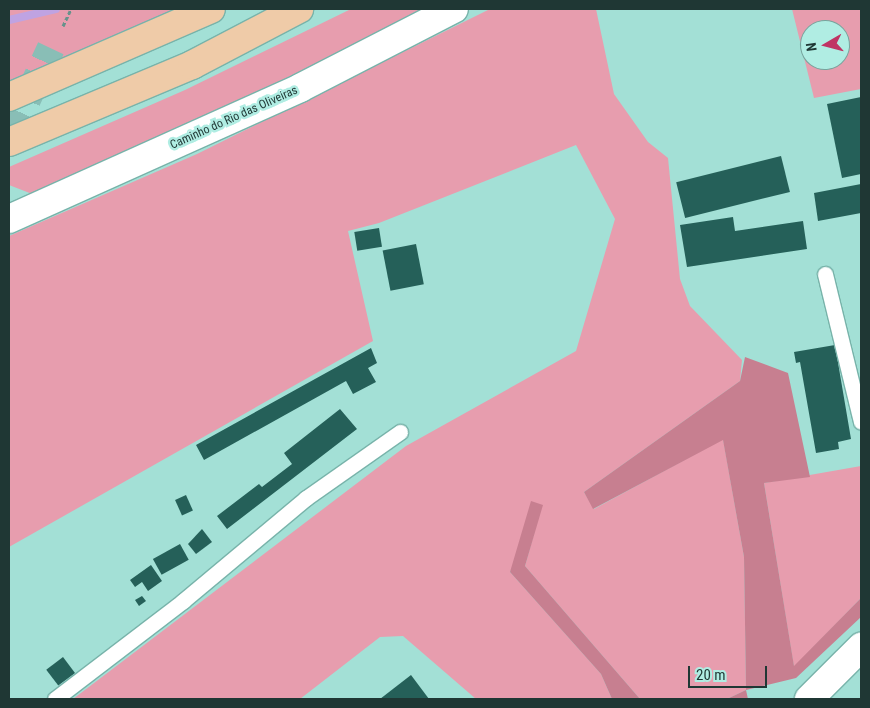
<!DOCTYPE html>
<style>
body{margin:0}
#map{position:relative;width:870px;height:708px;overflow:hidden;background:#a3e0d6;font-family:"Roboto Condensed",sans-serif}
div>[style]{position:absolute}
.green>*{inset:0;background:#e79dae}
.forest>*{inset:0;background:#c77f90}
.stream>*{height:8px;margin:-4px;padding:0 4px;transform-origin:4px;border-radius:4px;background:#bfa3e2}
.building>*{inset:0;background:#256059;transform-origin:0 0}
.street-tunnel>*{height:28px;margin-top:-14px;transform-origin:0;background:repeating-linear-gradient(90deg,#89beb6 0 28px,transparent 0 42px)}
.path>*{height:3px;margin-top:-1.5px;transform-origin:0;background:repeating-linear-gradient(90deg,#66928b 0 4px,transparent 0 6.5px)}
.roads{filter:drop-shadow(1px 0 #78b3aa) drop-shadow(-1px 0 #78b3aa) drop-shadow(0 1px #78b3aa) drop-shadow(0 -1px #78b3aa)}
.lane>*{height:15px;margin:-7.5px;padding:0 7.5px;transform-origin:7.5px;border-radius:7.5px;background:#fff}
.street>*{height:28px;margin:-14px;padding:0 14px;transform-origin:14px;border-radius:14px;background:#fff}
.secondary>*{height:28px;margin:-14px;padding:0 14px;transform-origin:14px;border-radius:14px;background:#fff}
.primary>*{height:28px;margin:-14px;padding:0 14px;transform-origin:14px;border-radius:14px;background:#efcba8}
span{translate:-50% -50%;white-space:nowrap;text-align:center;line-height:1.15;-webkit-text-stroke:5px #b0ede3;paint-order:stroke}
.street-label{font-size:12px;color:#1f3734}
.frame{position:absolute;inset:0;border:10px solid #1f3734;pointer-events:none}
.north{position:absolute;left:800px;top:20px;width:50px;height:50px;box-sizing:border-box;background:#b0ede3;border:1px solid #76a49d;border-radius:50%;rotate:262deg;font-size:14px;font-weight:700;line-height:20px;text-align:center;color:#1f3734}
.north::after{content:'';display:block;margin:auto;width:18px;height:22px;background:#c03364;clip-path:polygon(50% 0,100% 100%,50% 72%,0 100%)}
.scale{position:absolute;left:688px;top:666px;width:79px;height:22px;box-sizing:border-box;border:2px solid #1f3734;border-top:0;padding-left:6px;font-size:15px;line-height:18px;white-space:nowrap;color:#1f3734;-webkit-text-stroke:4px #b0ede3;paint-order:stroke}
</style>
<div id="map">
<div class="green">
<i style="clip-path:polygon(9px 9px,177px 9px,9px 84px)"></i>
<i style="clip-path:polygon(351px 9px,431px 9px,327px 65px,40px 197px,9px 185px,9px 167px,185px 90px)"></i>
<i style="clip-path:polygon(490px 9px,596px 9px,614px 94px,648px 142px,668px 158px,680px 279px,690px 306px,742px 360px,740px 381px,584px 492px,594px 509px,723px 439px,744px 557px,746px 690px,727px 699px,640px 699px,525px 566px,542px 505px,510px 572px,601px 674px,612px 699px,476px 699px,403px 636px,380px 637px,300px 699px,73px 699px,406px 446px,576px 351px,615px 219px,576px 145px,379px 223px,348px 231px,373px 341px,9px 547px,9px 236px,197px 154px)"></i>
<i style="clip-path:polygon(evenodd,792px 9px,861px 9px,861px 89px,814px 98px,792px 9px,810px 30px,840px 30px,840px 60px,810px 60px,810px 30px)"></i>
<i style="clip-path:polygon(861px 466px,861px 598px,794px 667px,764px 483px)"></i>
</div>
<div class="forest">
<i style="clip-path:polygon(745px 357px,788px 373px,810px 477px,764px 483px,794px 666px,861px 598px,861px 617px,796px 678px,746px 690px,748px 699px,727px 699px,746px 690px,744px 557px,723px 440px,593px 509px,584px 492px,740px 381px)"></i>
<i style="clip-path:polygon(531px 501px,543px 505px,525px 566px,640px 699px,612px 699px,601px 674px,510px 572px)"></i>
</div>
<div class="stream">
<i style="left:9px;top:20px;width:48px;rotate:-13.2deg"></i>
</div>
<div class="building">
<i style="clip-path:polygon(861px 97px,861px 174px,842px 178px,827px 104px)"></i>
<i style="left:781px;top:156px;width:37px;height:108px;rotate:76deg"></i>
<i style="clip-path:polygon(861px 184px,861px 213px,818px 221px,814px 193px)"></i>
<i style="clip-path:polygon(733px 217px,735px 231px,803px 221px,807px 249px,687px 267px,680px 225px)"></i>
<i style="left:379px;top:228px;width:19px;height:25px;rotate:81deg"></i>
<i style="left:416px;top:244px;width:41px;height:34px;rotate:79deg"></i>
<i style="clip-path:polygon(835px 345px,851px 439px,838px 442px,839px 449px,816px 453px,800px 362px,796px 363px,794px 352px)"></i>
<i style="clip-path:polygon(371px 348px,377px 363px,368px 368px,376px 382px,353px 394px,346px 381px,204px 460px,196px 445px)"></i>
<i style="clip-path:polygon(340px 409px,357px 429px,227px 529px,217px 516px,259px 484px,262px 487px,292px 464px,284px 453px)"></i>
<i style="left:186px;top:495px;width:17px;height:12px;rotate:66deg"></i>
<i style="clip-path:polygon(202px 529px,212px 542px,196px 554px,188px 544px)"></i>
<i style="left:180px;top:544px;width:18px;height:31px;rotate:61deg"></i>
<i style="clip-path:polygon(151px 565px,162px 581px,148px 591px,142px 582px,135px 587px,130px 580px)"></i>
<i style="clip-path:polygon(142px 596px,146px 601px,139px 606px,135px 600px)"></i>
<i style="left:63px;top:657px;width:20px;height:21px;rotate:53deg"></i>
<i style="clip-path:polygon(411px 675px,429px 699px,380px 699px)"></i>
</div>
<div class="street-tunnel">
<i style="left:9px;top:138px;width:99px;rotate:-65deg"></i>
</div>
<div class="path">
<i style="left:63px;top:26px;width:19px;rotate:-65deg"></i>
</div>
<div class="roads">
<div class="lane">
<i style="left:825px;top:274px;width:152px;rotate:76.3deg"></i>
<i style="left:55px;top:699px;width:161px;rotate:-37.4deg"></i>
<i style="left:183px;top:601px;width:160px;rotate:-39.9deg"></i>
<i style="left:306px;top:498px;width:115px;rotate:-35.1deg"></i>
</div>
<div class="street">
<i style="left:9px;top:219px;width:319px;rotate:-24.2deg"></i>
<i style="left:300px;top:88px;width:173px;rotate:-27.2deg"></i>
</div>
<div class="secondary">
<i style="left:809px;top:699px;width:74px;rotate:-45deg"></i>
</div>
<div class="primary">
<i style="left:9px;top:97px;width:220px;rotate:-23.5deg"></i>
<i style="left:9px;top:142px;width:199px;rotate:-22.8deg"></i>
<i style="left:192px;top:65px;width:121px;rotate:-27.6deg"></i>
</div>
</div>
<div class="street-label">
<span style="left:234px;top:118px;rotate:-24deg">Caminho do Rio das Oliveiras</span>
</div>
<div class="frame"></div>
<div class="north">N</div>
<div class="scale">20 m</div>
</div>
